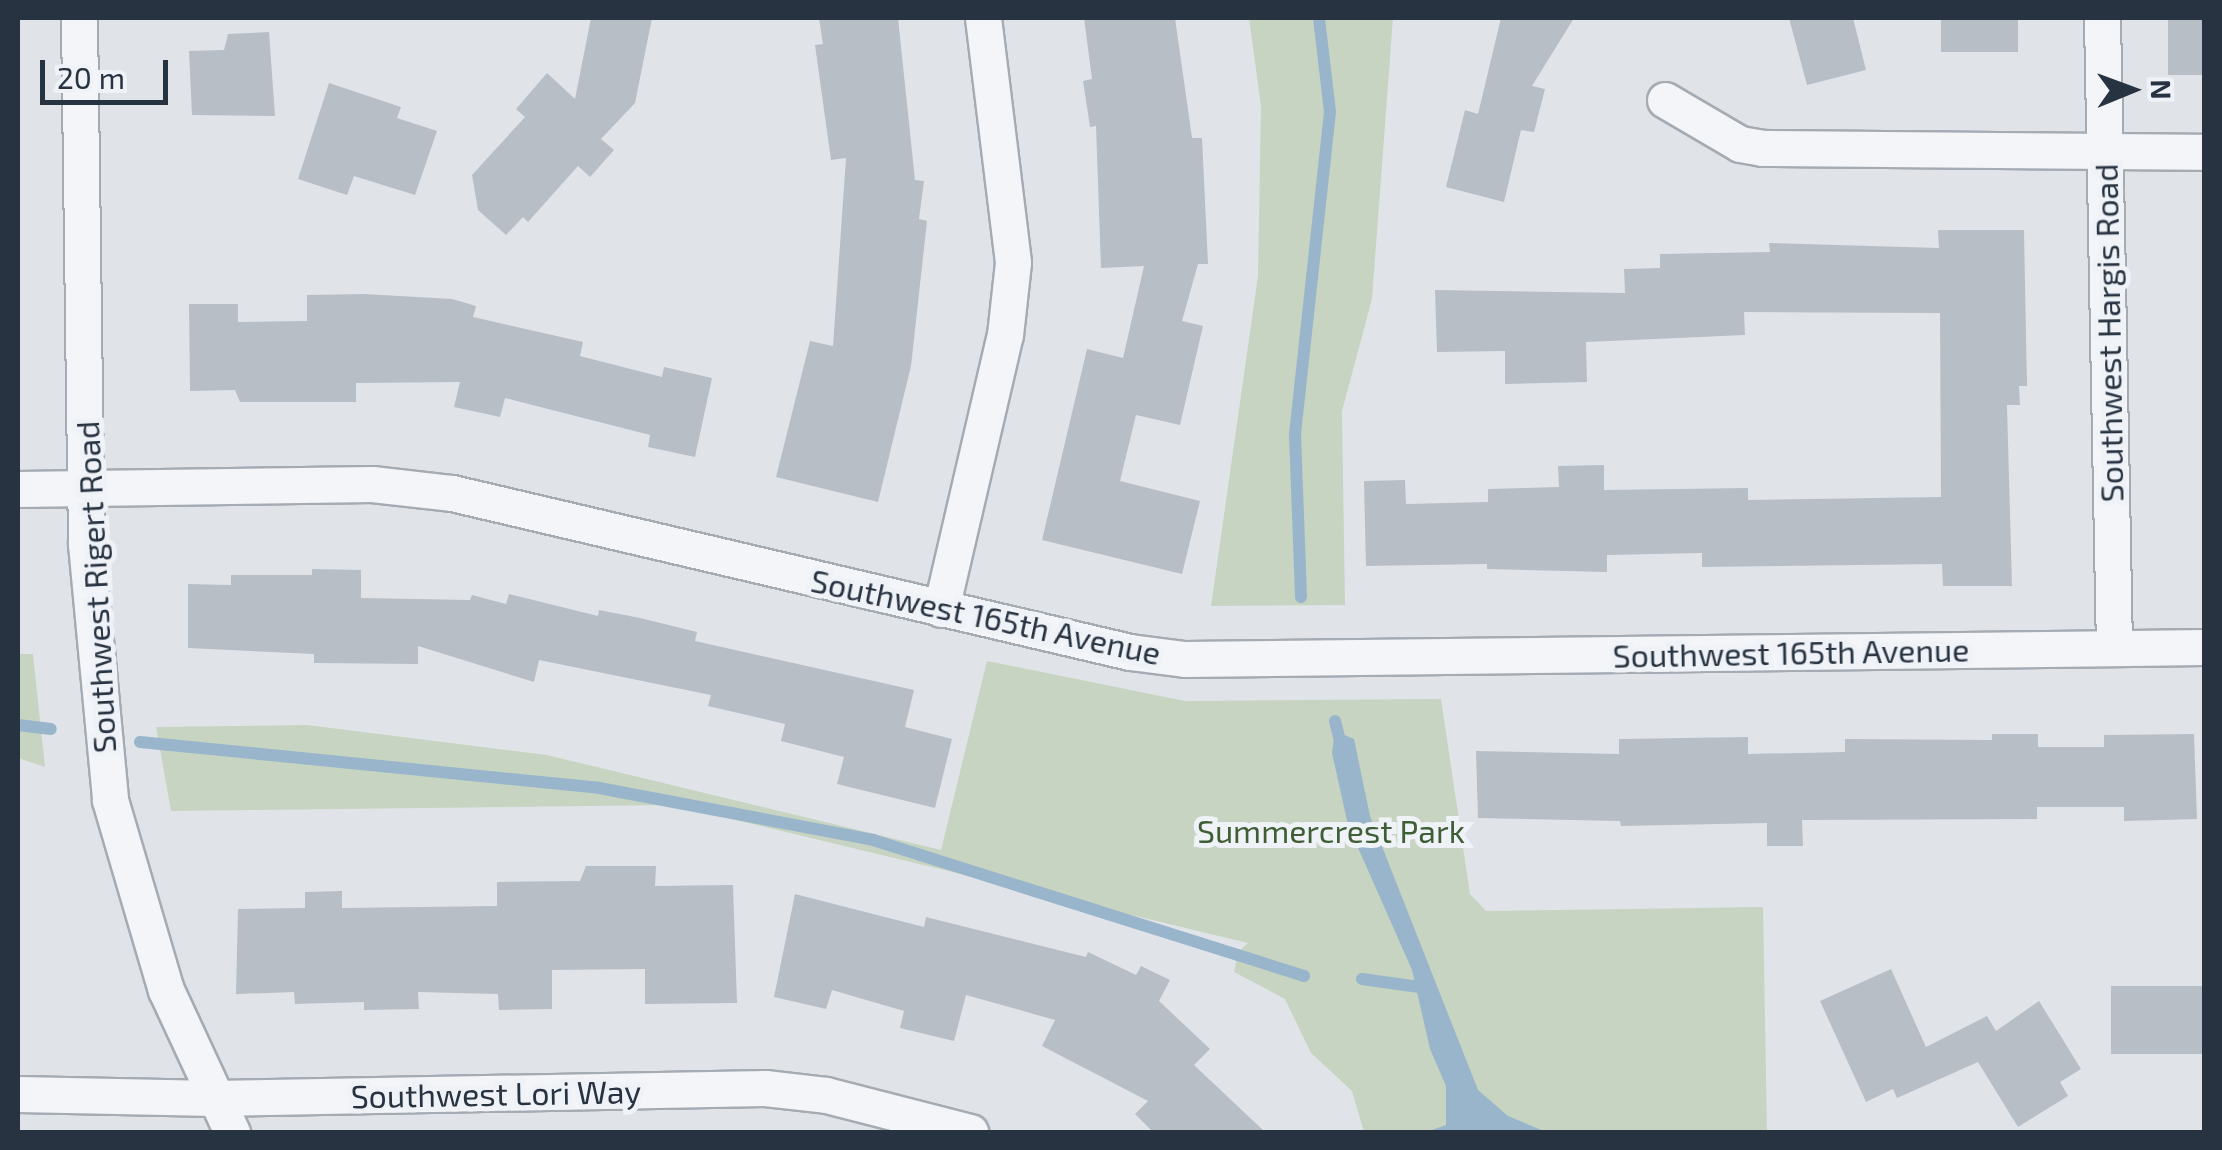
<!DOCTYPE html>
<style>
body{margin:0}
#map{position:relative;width:2222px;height:1150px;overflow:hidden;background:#e0e4e9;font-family:"Exo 2",sans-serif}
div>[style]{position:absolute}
.green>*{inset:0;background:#c7d4c1}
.water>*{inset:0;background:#99b5cb}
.stream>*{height:12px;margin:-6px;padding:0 6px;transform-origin:6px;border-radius:6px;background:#99b5cb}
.building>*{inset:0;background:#b7bec6;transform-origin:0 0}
.roads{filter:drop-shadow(2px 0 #a5abb3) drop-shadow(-2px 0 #a5abb3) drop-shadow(0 2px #a5abb3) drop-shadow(0 -2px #a5abb3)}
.street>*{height:35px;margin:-17.5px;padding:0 17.5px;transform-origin:17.5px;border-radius:17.5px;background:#f3f5f8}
span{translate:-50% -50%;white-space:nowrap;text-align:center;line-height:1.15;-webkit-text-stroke:10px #eff3f7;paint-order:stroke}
.street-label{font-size:32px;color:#283341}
.park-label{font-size:32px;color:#3f5e35}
.frame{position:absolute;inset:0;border:20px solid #283341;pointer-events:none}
.north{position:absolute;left:2082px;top:40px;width:100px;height:100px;-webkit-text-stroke:8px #eff3f7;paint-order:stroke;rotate:89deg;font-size:28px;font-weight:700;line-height:40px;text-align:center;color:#283341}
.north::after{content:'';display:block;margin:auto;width:35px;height:45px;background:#283341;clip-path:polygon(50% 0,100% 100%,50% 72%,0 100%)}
.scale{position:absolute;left:40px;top:60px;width:128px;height:45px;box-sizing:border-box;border:5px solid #283341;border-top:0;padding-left:12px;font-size:30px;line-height:35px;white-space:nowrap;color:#283341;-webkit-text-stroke:8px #eff3f7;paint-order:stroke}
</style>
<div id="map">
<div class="green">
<i style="clip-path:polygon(1249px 18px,1393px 18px,1372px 299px,1342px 411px,1345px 605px,1211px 606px,1258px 276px,1261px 106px)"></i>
<i style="clip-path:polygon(18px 654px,33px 654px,45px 767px,18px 758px)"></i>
<i style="clip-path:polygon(987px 661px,1185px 701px,1441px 699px,1470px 894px,1486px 911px,1763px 907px,1767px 1132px,1364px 1132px,1352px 1091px,1311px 1053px,1285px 999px,1234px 972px,1238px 952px,1248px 943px,674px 805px,171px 811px,156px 727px,307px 725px,547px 755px,941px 850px)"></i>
</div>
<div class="water">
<i style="clip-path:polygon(1335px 731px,1354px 739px,1370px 816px,1478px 1090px,1508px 1116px,1546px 1132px,1426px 1132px,1446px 1125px,1446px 1086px,1430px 1049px,1412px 970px,1348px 825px,1332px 753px)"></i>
</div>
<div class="stream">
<i style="left:1301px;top:597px;width:163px;rotate:-92.1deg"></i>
<i style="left:1295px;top:434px;width:324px;rotate:-83.8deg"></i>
<i style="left:1330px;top:112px;width:95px;rotate:-96.7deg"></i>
<i style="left:1335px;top:721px;width:25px;rotate:76deg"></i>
<i style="left:18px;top:725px;width:33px;rotate:7deg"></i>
<i style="left:140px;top:742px;width:461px;rotate:5.7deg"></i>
<i style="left:599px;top:788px;width:279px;rotate:10.7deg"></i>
<i style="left:873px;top:840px;width:452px;rotate:17.5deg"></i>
<i style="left:1362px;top:979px;width:65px;rotate:8deg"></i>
</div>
<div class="building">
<i style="clip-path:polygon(591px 18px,652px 18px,635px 103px,601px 139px,614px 150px,590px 177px,578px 166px,528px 222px,523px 217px,506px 235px,478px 210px,472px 175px,525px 117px,516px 109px,547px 73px,575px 99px)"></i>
<i style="clip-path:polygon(819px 18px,898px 18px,915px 180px,924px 181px,919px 219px,927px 221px,911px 366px,878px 502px,776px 477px,810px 341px,833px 346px,846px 158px,831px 160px,815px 45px,823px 44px)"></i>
<i style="clip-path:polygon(1084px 18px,1175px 18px,1192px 138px,1202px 138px,1208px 264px,1198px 264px,1182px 321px,1203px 326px,1180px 425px,1136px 415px,1120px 481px,1200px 501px,1182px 574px,1042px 540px,1087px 349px,1123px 358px,1144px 266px,1101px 268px,1096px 126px,1090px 127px,1083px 81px,1092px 79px)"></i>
<i style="clip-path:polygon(1501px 18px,1574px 18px,1532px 86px,1545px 89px,1534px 132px,1521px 130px,1504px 202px,1446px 187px,1465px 110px,1478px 114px)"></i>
<i style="clip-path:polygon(1789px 18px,1853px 18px,1866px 70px,1807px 85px)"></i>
<i style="left:1941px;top:18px;width:77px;height:34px"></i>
<i style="left:2168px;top:18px;width:36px;height:57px"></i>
<i style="clip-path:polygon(269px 32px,275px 116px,192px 115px,189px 51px,224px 50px,228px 34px)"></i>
<i style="clip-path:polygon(329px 83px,401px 107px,397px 118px,437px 131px,415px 195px,354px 176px,347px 195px,298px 179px)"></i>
<i style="clip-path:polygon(1938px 230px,2024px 230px,2027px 386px,2019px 386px,2020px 405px,2007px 405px,2012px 586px,1943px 586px,1942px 564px,1702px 567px,1702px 553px,1607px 555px,1607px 572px,1487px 569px,1487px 564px,1366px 566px,1364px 481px,1405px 480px,1406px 504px,1488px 502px,1488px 489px,1559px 487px,1558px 466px,1604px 465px,1604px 490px,1748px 488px,1748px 500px,1941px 497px,1940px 313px,1744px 312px,1745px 335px,1586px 342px,1587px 382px,1505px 384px,1505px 351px,1437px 352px,1435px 290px,1625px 293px,1624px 269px,1660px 268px,1660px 254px,1770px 252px,1769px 243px,1939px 248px)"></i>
<i style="clip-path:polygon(364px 294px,452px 299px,476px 306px,473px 317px,583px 342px,580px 356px,662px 377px,664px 367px,712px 378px,695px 457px,648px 447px,650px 435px,505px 398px,500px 417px,454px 407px,460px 382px,356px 383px,356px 402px,240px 402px,235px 390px,190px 391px,189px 304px,238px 304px,238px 322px,307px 321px,307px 295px)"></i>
<i style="clip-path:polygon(312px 569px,361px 570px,361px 598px,470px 600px,472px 595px,506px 604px,509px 594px,598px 616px,599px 610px,640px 618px,697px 632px,695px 641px,914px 690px,905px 727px,952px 739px,935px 808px,837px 784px,844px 757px,781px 741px,785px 724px,708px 706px,711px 695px,539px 660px,534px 682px,418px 646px,418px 664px,314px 663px,314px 654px,188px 648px,188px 584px,231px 585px,231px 575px,312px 575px)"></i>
<i style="clip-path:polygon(1992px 734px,2038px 734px,2038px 747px,2104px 747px,2104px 735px,2194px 734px,2197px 819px,2124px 821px,2124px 807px,2037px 807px,2037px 819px,1802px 820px,1803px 846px,1767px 846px,1767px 823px,1621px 826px,1620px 821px,1478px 818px,1476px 751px,1619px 754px,1619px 739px,1748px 737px,1748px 754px,1845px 752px,1845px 739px,1992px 740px)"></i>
<i style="clip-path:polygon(586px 866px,656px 866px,655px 886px,733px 885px,737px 1003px,645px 1004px,645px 969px,552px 970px,552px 1009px,499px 1010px,498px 994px,418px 992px,419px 1009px,364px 1010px,364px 1002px,295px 1004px,294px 992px,236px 994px,238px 909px,305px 908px,305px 892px,342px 891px,342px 908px,497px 906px,497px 882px,580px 881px)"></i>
<i style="clip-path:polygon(795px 894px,924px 927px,926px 917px,1086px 957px,1088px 952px,1136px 975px,1141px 966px,1170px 980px,1159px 1001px,1210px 1049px,1194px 1065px,1265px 1132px,1153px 1132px,1135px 1114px,1148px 1101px,1042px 1046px,1055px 1020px,966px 995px,954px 1041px,900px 1028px,904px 1011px,832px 990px,826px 1009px,774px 997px)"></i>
<i style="clip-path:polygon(1891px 969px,1926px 1047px,1987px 1016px,1996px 1031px,2039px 1001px,2081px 1069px,2060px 1082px,2068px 1096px,2018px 1127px,1978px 1062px,1897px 1098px,1893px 1089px,1866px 1102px,1820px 1001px)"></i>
<i style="left:2204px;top:986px;width:68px;height:93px;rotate:90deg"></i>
</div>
<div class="roads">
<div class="street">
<i style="left:79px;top:18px;width:526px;rotate:89.24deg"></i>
<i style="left:86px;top:544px;width:257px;rotate:84.6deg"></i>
<i style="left:110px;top:800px;width:198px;rotate:73.6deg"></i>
<i style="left:166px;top:990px;width:157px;rotate:65.1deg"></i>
<i style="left:2102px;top:18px;width:630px;rotate:88.91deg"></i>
<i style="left:1665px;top:100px;width:87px;rotate:30.4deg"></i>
<i style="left:1740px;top:144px;width:22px;rotate:10deg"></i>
<i style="left:1762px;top:148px;width:442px;rotate:0.5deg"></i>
<i style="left:18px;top:489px;width:354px;rotate:-0.8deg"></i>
<i style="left:372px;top:484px;width:81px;rotate:6.4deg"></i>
<i style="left:452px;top:493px;width:696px;rotate:13.2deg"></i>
<i style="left:1130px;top:652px;width:55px;rotate:7.3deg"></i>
<i style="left:1185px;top:659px;width:1019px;rotate:-0.67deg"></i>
<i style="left:941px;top:609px;width:281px;rotate:-76.9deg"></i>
<i style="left:1005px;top:335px;width:73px;rotate:-83.7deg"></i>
<i style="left:1013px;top:262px;width:246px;rotate:-97deg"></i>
<i style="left:18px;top:1094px;width:196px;rotate:1.2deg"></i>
<i style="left:214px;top:1098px;width:551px;rotate:-1.04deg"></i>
<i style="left:765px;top:1088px;width:61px;rotate:6.5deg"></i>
<i style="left:826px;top:1095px;width:149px;rotate:14.4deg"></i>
</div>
</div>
<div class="street-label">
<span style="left:2108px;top:333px;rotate:-91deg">Southwest Hargis Road</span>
<span style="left:95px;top:587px;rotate:-93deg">Southwest Rigert Road</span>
<span style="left:986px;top:616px;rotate:12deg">Southwest 165th Avenue</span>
<span style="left:1791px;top:652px;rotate:-1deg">Southwest 165th Avenue</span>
<span style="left:496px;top:1093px;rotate:-1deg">Southwest Lori Way</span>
</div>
<div class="park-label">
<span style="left:1331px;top:830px">Summercrest Park</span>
</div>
<div class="frame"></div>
<div class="north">N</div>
<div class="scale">20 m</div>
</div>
